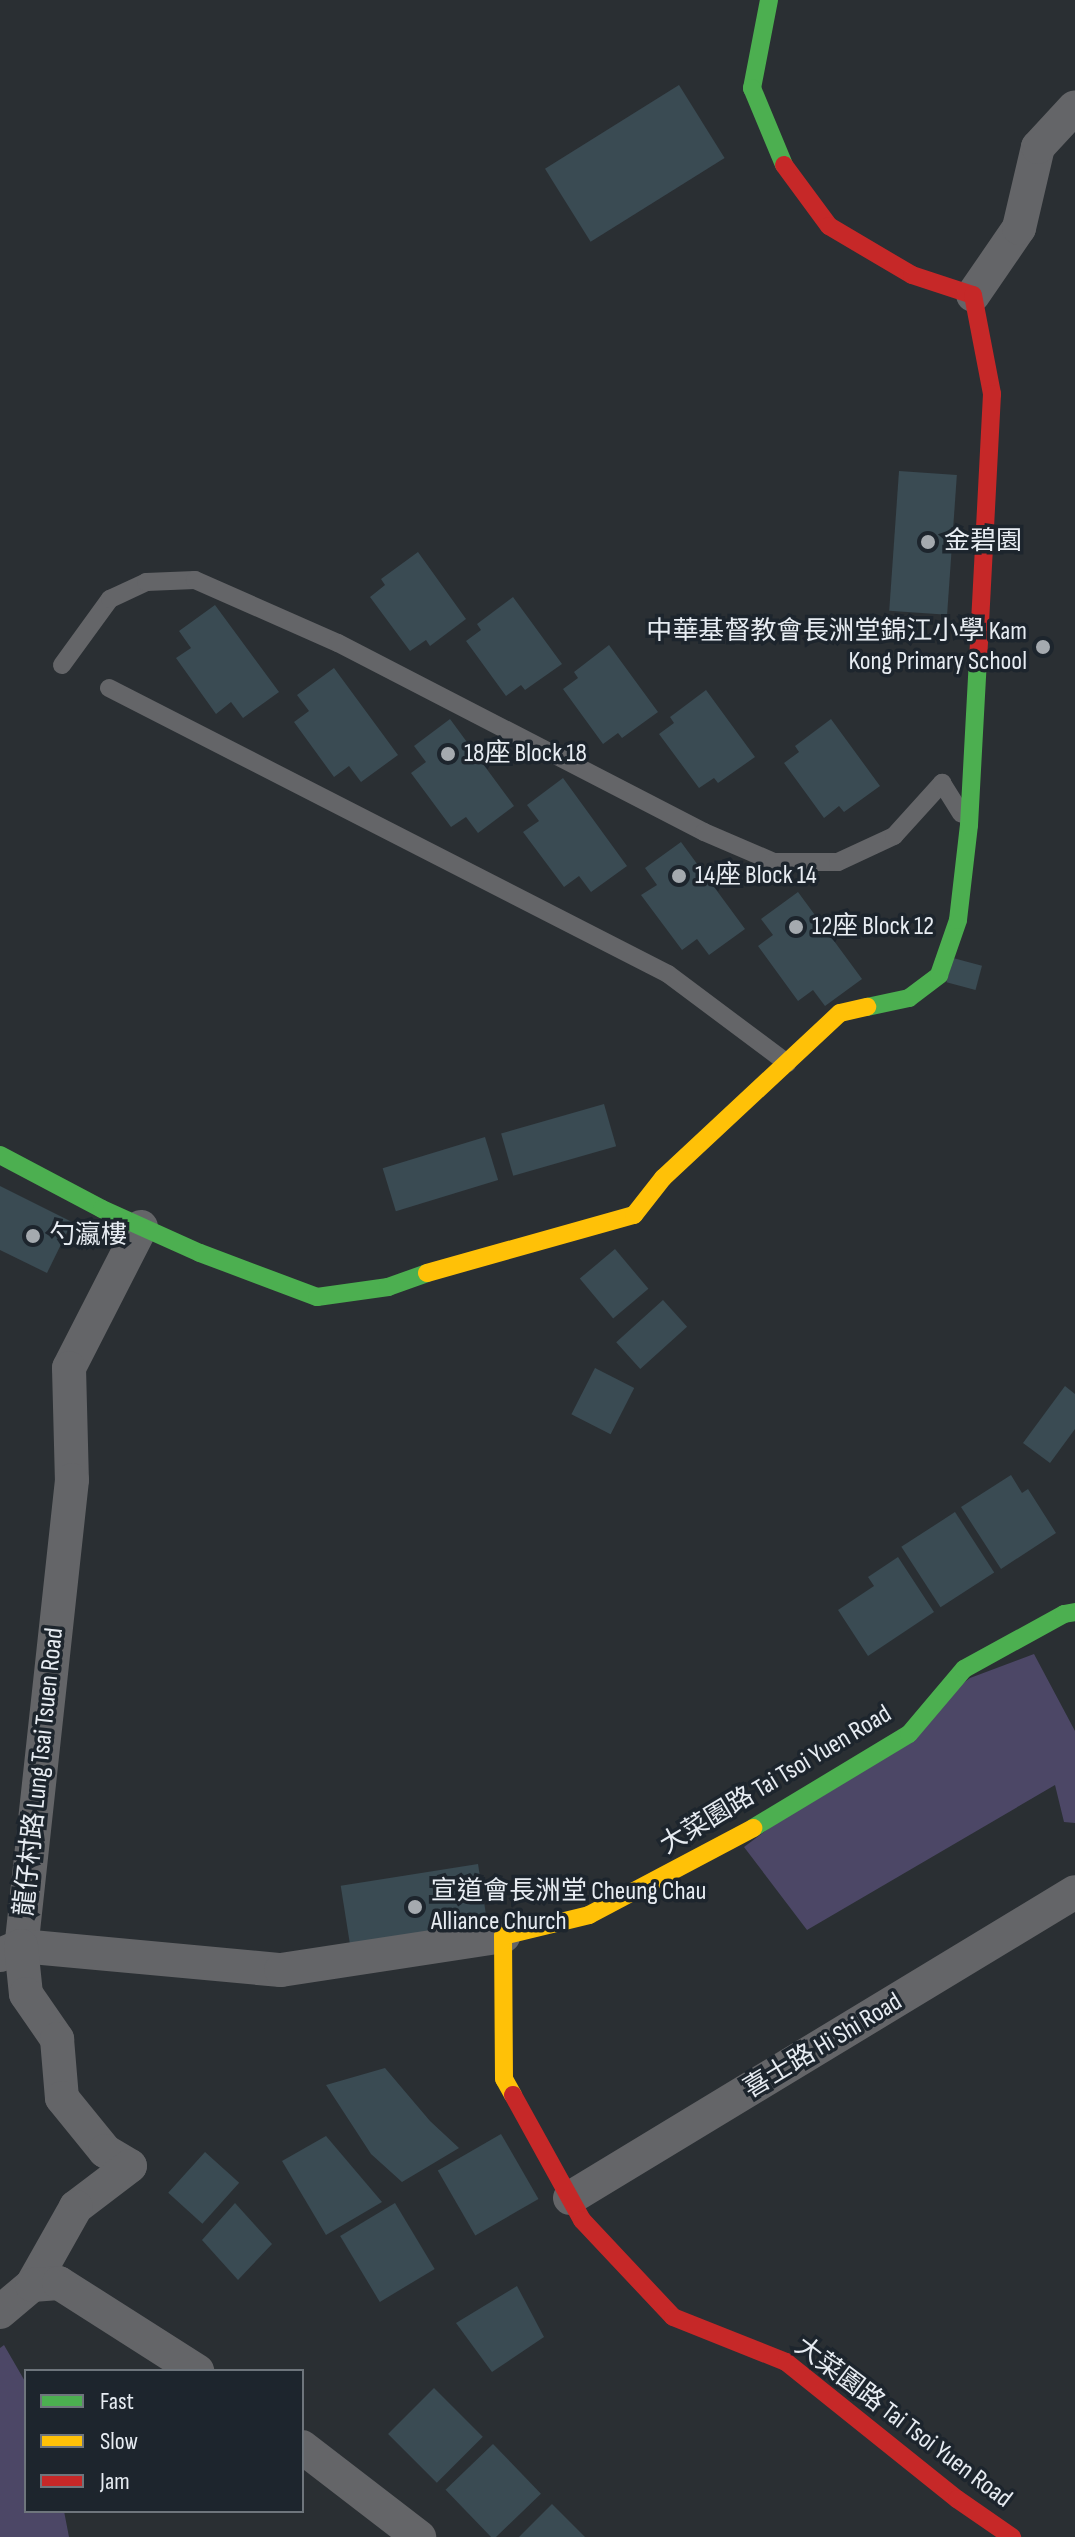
<!DOCTYPE html>
<meta charset="utf-8">
<style>
body{margin:0}
#map{position:relative;width:1075px;height:2537px;overflow:hidden;background:#2a2f33;font-family:"Sofia Sans Condensed","Noto Sans TC",sans-serif}
div>[style]{position:absolute}
.green>*{inset:0;background:#4c4766}
.building>*{inset:0;background:#3a4b53;transform-origin:0 0}
.lane>*{height:18px;margin:-9px;padding:0 9px;transform-origin:9px;border-radius:9px;background:#646568}
.street>*{height:34px;margin:-17px;padding:0 17px;transform-origin:17px;border-radius:17px;background:#646568}
.fast>*{height:18px;margin:-9px;padding:0 9px;transform-origin:9px;border-radius:9px;background:#4caf50}
.slow>*{height:18px;margin:-9px;padding:0 9px;transform-origin:9px;border-radius:9px;background:#ffc107}
.jam>*{height:18px;margin:-9px;padding:0 9px;transform-origin:9px;border-radius:9px;background:#c62828}
.dots>*{width:22px;height:22px;translate:-50% -50%;box-sizing:border-box;border:4px solid #1d252d;border-radius:50%}
span{translate:-50% -50%;white-space:nowrap;text-align:center;line-height:1.15;-webkit-text-stroke:7px #1d252d;paint-order:stroke}
.poi-label{font-size:26px;color:#e7ecf2}
.left{translate:0 -50%;text-align:left}
.right{translate:-100% -50%;text-align:right}
.street-label{font-size:26px;color:#e7ecf2}
.legend{position:absolute;left:24px;top:2369px;width:280px;height:144px;box-sizing:border-box;background:#1d252d;border:2px solid #6e757c;margin:0;padding:10px 14px;list-style:none;font-size:24px;color:#e7ecf2}
.legend li{display:flex;align-items:center;gap:16px;height:40px}
.legend b{width:40px;border:2px solid #6e757c}
</style>
<div id="map">
<div class="green">
<i style="clip-path:polygon(1034px 1654px,1075px 1731px,1075px 1823px,1064px 1822px,1055px 1785px,807px 1930px,744px 1847px,970px 1678px)"></i>
<i style="clip-path:polygon(4px 2345px,26px 2383px,26px 2511px,64px 2511px,69px 2537px,0 2537px,0 2348px)"></i>
</div>
<div class="building">
<i style="left:679px;top:85px;width:86px;height:158px;rotate:58deg"></i>
<i style="left:899px;top:471px;width:58px;height:140px;rotate:4deg"></i>
<i style="clip-path:polygon(418px 552px,466px 619px,430px 646px,426px 640px,410px 651px,370px 597px,385px 585px,381px 579px)"></i>
<i style="clip-path:polygon(513px 597px,562px 664px,525px 690px,521px 685px,506px 696px,466px 641px,481px 630px,477px 624px)"></i>
<i style="clip-path:polygon(215px 605px,279px 692px,243px 718px,231px 702px,216px 714px,176px 658px,191px 648px,179px 631px)"></i>
<i style="clip-path:polygon(609px 645px,658px 712px,622px 738px,618px 733px,603px 744px,563px 689px,578px 678px,574px 672px)"></i>
<i style="clip-path:polygon(334px 668px,398px 755px,361px 782px,349px 766px,334px 777px,294px 722px,309px 711px,297px 695px)"></i>
<i style="clip-path:polygon(706px 690px,755px 757px,718px 783px,714px 778px,699px 788px,659px 734px,674px 723px,670px 717px)"></i>
<i style="clip-path:polygon(450px 719px,514px 806px,478px 833px,466px 817px,451px 827px,411px 773px,426px 762px,414px 746px)"></i>
<i style="clip-path:polygon(831px 719px,880px 786px,844px 812px,839px 806px,824px 818px,784px 763px,799px 752px,795px 746px)"></i>
<i style="clip-path:polygon(563px 778px,627px 866px,591px 892px,579px 876px,564px 887px,523px 832px,539px 821px,527px 805px)"></i>
<i style="clip-path:polygon(681px 842px,745px 929px,709px 955px,697px 939px,682px 950px,641px 895px,657px 885px,645px 868px)"></i>
<i style="clip-path:polygon(798px 892px,862px 979px,825px 1006px,813px 990px,798px 1001px,758px 946px,773px 935px,761px 919px)"></i>
<i style="left:953px;top:958px;width:30px;height:25px;rotate:15deg"></i>
<i style="left:604px;top:1104px;width:44px;height:107px;rotate:74deg"></i>
<i style="left:485px;top:1137px;width:45px;height:107px;rotate:73deg"></i>
<i style="clip-path:polygon(0 1186px,72px 1222px,47px 1273px,0 1250px)"></i>
<i style="left:615px;top:1249px;width:52px;height:46px;rotate:50deg"></i>
<i style="left:663px;top:1300px;width:36px;height:63px;rotate:48deg"></i>
<i style="left:595px;top:1368px;width:44px;height:52px;rotate:27deg"></i>
<i style="clip-path:polygon(1065px 1386px,1075px 1394px,1075px 1429px,1050px 1463px,1023px 1443px)"></i>
<i style="clip-path:polygon(1011px 1475px,1022px 1493px,1028px 1489px,1056px 1533px,1001px 1569px,961px 1507px)"></i>
<i style="left:955px;top:1512px;width:72px;height:64px;rotate:57deg"></i>
<i style="clip-path:polygon(898px 1557px,934px 1612px,868px 1656px,838px 1610px,874px 1586px,868px 1577px)"></i>
<i style="left:478px;top:1864px;width:62px;height:139px;rotate:81deg"></i>
<i style="clip-path:polygon(385px 2068px,430px 2121px,459px 2148px,402px 2182px,371px 2154px,326px 2085px)"></i>
<i style="left:501px;top:2134px;width:75px;height:73px;rotate:60deg"></i>
<i style="clip-path:polygon(326px 2136px,382px 2202px,326px 2235px,282px 2161px)"></i>
<i style="left:205px;top:2152px;width:46px;height:55px;rotate:42deg"></i>
<i style="clip-path:polygon(235px 2203px,272px 2244px,238px 2280px,202px 2240px)"></i>
<i style="left:395px;top:2203px;width:77px;height:64px;rotate:59deg"></i>
<i style="clip-path:polygon(517px 2286px,544px 2337px,492px 2372px,456px 2323px)"></i>
<i style="left:434px;top:2388px;width:69px;height:65px;rotate:45deg"></i>
<i style="left:493px;top:2444px;width:69px;height:66px;rotate:46deg"></i>
<i style="clip-path:polygon(552px 2504px,585px 2537px,519px 2537px)"></i>
</div>
<div class="lane">
<i style="left:62px;top:665px;width:82px;rotate:-54deg"></i>
<i style="left:110px;top:599px;width:40px;rotate:-25deg"></i>
<i style="left:146px;top:582px;width:49px;rotate:-2.3deg"></i>
<i style="left:195px;top:580px;width:156px;rotate:23.8deg"></i>
<i style="left:338px;top:643px;width:412px;rotate:27.3deg"></i>
<i style="left:704px;top:832px;width:76px;rotate:23.2deg"></i>
<i style="left:774px;top:862px;width:64px"></i>
<i style="left:838px;top:862px;width:62px;rotate:-24.9deg"></i>
<i style="left:894px;top:836px;width:72px;rotate:-47.8deg"></i>
<i style="left:942px;top:783px;width:36px;rotate:58deg"></i>
<i style="left:109px;top:688px;width:628px;rotate:27.1deg"></i>
<i style="left:668px;top:974px;width:149px;rotate:36.8deg"></i>
</div>
<div class="street">
<i style="left:973px;top:295px;width:81px;rotate:-55.5deg"></i>
<i style="left:1019px;top:228px;width:83px;rotate:-76.8deg"></i>
<i style="left:1038px;top:147px;width:54px;rotate:-47.2deg"></i>
<i style="left:141px;top:1227px;width:158px;rotate:117.1deg"></i>
<i style="left:69px;top:1368px;width:112px;rotate:88.5deg"></i>
<i style="left:72px;top:1480px;width:469px;rotate:96.2deg"></i>
<i style="left:21px;top:1946px;width:261px;rotate:5.3deg"></i>
<i style="left:281px;top:1970px;width:225px;rotate:-8.7deg"></i>
<i style="left:0;top:1955px;width:23px;rotate:-23deg"></i>
<i style="left:21px;top:1946px;width:48px;rotate:84.1deg"></i>
<i style="left:26px;top:1994px;width:55px;rotate:55.4deg"></i>
<i style="left:57px;top:2039px;width:59px;rotate:85.2deg"></i>
<i style="left:62px;top:2098px;width:68px;rotate:50.9deg"></i>
<i style="left:105px;top:2151px;width:29px;rotate:31deg"></i>
<i style="left:130px;top:2166px;width:68px;rotate:142.8deg"></i>
<i style="left:76px;top:2207px;width:90px;rotate:119.4deg"></i>
<i style="left:570px;top:2198px;width:590px;rotate:-31.21deg"></i>
<i style="left:0;top:2312px;width:42px;rotate:-40.2deg"></i>
<i style="left:32px;top:2285px;width:27px;rotate:-4deg"></i>
<i style="left:59px;top:2283px;width:164px;rotate:32.5deg"></i>
<i style="left:302px;top:2447px;width:148px;rotate:37.6deg"></i>
</div>
<div class="fast">
<i style="left:769px;top:0;width:90px;rotate:100.9deg"></i>
<i style="left:752px;top:88px;width:83px;rotate:67.4deg"></i>
<i style="left:867px;top:1007px;width:43px;rotate:-12.1deg"></i>
<i style="left:909px;top:998px;width:38px;rotate:-37deg"></i>
<i style="left:939px;top:975px;width:58px;rotate:-70.9deg"></i>
<i style="left:958px;top:920px;width:96px;rotate:-83.4deg"></i>
<i style="left:969px;top:825px;width:166px;rotate:-86.9deg"></i>
<i style="left:0;top:1155px;width:115px;rotate:27.9deg"></i>
<i style="left:102px;top:1209px;width:107px;rotate:24.2deg"></i>
<i style="left:200px;top:1253px;width:125px;rotate:20.6deg"></i>
<i style="left:317px;top:1297px;width:72px;rotate:-8deg"></i>
<i style="left:388px;top:1287px;width:41px;rotate:-19.7deg"></i>
<i style="left:753px;top:1828px;width:182px;rotate:-31.1deg"></i>
<i style="left:909px;top:1734px;width:85px;rotate:-49.8deg"></i>
<i style="left:964px;top:1669px;width:114px;rotate:-28.8deg"></i>
<i style="left:1064px;top:1614px;width:11px;rotate:-10deg"></i>
</div>
<div class="slow">
<i style="left:427px;top:1273px;width:215px;rotate:-15.7deg"></i>
<i style="left:634px;top:1215px;width:47px;rotate:-51.9deg"></i>
<i style="left:663px;top:1178px;width:242px;rotate:-43deg"></i>
<i style="left:840px;top:1013px;width:28px;rotate:-13deg"></i>
<i style="left:513px;top:2095px;width:18px;rotate:-119deg"></i>
<i style="left:504px;top:2079px;width:143px;rotate:-90.4deg"></i>
<i style="left:503px;top:1936px;width:89px;rotate:-13.7deg"></i>
<i style="left:589px;top:1915px;width:186px;rotate:-27.9deg"></i>
</div>
<div class="jam">
<i style="left:784px;top:165px;width:76px;rotate:53.6deg"></i>
<i style="left:829px;top:226px;width:96px;rotate:30.6deg"></i>
<i style="left:912px;top:275px;width:64px;rotate:18.2deg"></i>
<i style="left:973px;top:295px;width:101px;rotate:79.1deg"></i>
<i style="left:992px;top:394px;width:265px;rotate:93deg"></i>
<i style="left:513px;top:2095px;width:143px;rotate:61.1deg"></i>
<i style="left:582px;top:2220px;width:133px;rotate:46.8deg"></i>
<i style="left:673px;top:2317px;width:122px;rotate:21.7deg"></i>
<i style="left:786px;top:2362px;width:219px;rotate:38.7deg"></i>
<i style="left:957px;top:2499px;width:67px;rotate:34.6deg"></i>
</div>
<div class="dots">
<i style="left:928px;top:542px;background:#a5aaaf"></i>
<i style="left:1043px;top:647px;background:#a5aaaf"></i>
<i style="left:448px;top:754px;background:#a5aaaf"></i>
<i style="left:679px;top:876px;background:#a5aaaf"></i>
<i style="left:796px;top:927px;background:#a5aaaf"></i>
<i style="left:33px;top:1236px;background:#a5aaaf"></i>
<i style="left:415px;top:1907px;background:#a5aaaf"></i>
</div>
<div class="poi-label">
<span class="left" style="left:944px;top:542px">金碧園</span>
<span class="right" style="left:1027px;top:647px">中華基督教會長洲堂錦江小學 Kam<br>Kong Primary School</span>
<span class="left" style="left:464px;top:754px">18座 Block 18</span>
<span class="left" style="left:695px;top:876px">14座 Block 14</span>
<span class="left" style="left:812px;top:927px">12座 Block 12</span>
<span class="left" style="left:49px;top:1236px">勺瀛樓</span>
<span class="left" style="left:431px;top:1907px">宣道會長洲堂 Cheung Chau<br>Alliance Church</span>
</div>
<div class="street-label">
<span style="left:40px;top:1772px;rotate:-84deg">龍仔村路 Lung Tsai Tsuen Road</span>
<span style="left:776px;top:1780px;rotate:-31deg">大菜園路 Tai Tsoi Yuen Road</span>
<span style="left:823px;top:2046px;rotate:-31deg">喜士路 Hi Shi Road</span>
<span style="left:903px;top:2423px;rotate:37deg">大菜園路 Tai Tsoi Yuen Road</span>
</div>
<ul class="legend">
<li><b style="height:10px;background:#4caf50"></b>Fast</li>
<li><b style="height:10px;background:#ffc107"></b>Slow</li>
<li><b style="height:10px;background:#c62828"></b>Jam</li>
</ul>
</div>
